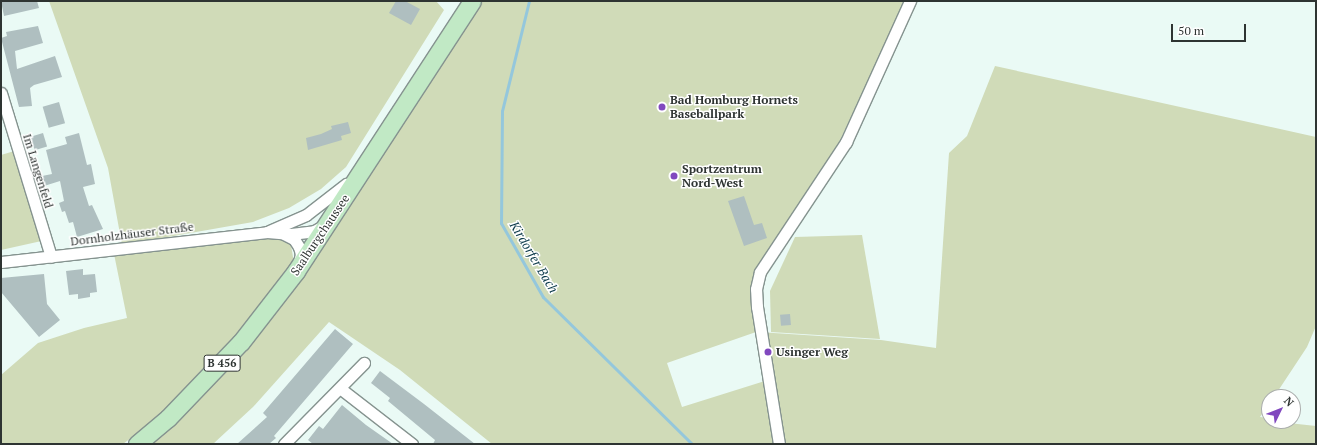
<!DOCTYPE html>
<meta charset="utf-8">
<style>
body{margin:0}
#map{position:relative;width:1317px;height:445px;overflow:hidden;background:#eafaf5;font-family:"PT Serif",serif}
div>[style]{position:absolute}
.green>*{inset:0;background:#d0dbb8}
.stream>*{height:3px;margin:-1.5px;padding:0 1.5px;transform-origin:1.5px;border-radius:1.5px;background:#94c7dc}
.building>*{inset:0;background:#afbfc0;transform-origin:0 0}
.roads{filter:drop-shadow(1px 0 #85938f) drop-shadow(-1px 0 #85938f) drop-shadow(0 1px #85938f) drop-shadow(0 -1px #85938f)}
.minor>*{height:11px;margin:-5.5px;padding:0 5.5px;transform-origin:5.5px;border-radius:5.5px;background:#fff}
.primary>*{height:17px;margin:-8.5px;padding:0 8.5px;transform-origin:8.5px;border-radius:8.5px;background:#c1e9c5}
.dots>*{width:11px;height:11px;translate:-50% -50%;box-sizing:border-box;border:2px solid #fff;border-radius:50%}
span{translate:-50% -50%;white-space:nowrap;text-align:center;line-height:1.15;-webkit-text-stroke:3px #fff;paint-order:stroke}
.shield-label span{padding:1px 3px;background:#fff;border:1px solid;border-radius:3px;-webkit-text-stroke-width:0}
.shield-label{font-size:11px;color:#2e3432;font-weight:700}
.poi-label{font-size:12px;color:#2e3432;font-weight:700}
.left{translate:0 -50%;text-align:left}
.street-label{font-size:12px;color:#2e3432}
.water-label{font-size:13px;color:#0c3a4a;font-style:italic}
.frame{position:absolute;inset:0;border:2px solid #2e3432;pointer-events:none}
.north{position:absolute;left:1261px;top:389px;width:40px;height:40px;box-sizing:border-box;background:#fff;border:1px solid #abaead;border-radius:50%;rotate:47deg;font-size:11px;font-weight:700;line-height:16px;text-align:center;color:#2e3432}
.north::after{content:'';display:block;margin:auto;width:14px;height:18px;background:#8148bf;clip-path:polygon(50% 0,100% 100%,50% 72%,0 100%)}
.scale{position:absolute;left:1171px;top:24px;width:75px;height:18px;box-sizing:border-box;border:2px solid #2e3432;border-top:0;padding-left:5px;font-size:12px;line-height:14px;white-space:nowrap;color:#2e3432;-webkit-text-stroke:3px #fff;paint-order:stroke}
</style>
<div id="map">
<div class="green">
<i style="clip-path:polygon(49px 1px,436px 1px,444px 10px,346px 167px,321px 189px,289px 208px,253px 222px,122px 245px,108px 168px)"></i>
<i style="clip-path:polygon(evenodd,482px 1px,905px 1px,831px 160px,760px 267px,750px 288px,757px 332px,881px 340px,936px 348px,949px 153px,967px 136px,995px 66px,1316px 137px,1316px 326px,1307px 347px,1274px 397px,1269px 397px,1269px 404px,1260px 417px,1269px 418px,1269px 421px,1316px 426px,1316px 444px,492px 444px,400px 370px,329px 322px,253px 407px,213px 444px,146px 444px,338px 225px,482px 1px,756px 332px,765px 381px,682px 407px,667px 363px,756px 332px)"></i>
<i style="clip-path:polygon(21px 149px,46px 240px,1px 250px,1px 155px)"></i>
<i style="clip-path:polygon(862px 235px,880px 339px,771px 332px,770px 291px,795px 237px)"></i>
<i style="clip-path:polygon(269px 237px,282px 239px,291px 245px,294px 263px,257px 312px,165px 412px,123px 444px,1px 444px,1px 375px,38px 343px,84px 328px,127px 318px,114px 254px)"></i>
</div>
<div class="stream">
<i style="left:529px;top:1px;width:113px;rotate:103.8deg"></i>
<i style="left:502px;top:111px;width:112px;rotate:90.5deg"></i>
<i style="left:501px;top:223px;width:85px;rotate:60.4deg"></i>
<i style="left:543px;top:297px;width:209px;rotate:44.6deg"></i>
</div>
<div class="building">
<i style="clip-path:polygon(1px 1px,37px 1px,39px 8px,4px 16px)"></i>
<i style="clip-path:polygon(396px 1px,405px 1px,420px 9px,411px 25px,389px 13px)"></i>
<i style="clip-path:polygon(38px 26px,43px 43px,15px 51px,17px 69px,55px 56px,62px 77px,34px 85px,30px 88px,32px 106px,19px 107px,1px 38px,7px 36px,6px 32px)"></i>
<i style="left:59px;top:102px;width:22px;height:17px;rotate:74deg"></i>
<i style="clip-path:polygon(348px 122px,351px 133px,341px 136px,342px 140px,308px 150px,306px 138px,321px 134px,332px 129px,331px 126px)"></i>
<i style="left:43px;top:133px;width:14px;height:13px;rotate:73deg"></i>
<i style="clip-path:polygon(79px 133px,87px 165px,91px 164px,95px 184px,83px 187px,89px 206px,92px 205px,103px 229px,77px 237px,73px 222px,69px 223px,65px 211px,62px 212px,59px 203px,64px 201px,60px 181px,44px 186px,42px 176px,52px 174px,46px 150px,67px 144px,65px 137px)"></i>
<i style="clip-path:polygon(744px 196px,754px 225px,762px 223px,767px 238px,744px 246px,728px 201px)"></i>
<i style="clip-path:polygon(83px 269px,83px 275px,95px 274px,97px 292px,90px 293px,90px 297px,78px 299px,78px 294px,69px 295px,66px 271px)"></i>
<i style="clip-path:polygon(44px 274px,47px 304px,60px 320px,39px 337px,1px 292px,1px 278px)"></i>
<i style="left:790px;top:314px;width:11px;height:10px;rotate:85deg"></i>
<i style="clip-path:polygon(335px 329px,353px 344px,274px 436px,276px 438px,269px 444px,237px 444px,267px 417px,263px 413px)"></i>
<i style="clip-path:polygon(380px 371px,424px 404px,475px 444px,433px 444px,435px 440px,388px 401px,390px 398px,371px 383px)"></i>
<i style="clip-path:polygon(342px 405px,366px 425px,393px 444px,313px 444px,308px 440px,319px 426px,323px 429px)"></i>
</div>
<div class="roads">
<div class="minor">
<i style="left:1px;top:93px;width:171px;rotate:73deg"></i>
<i style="left:269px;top:231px;width:40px;rotate:-23.4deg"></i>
<i style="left:306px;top:215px;width:51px;rotate:-37.8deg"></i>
<i style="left:284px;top:234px;width:11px;rotate:27deg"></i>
<i style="left:294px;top:239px;width:9px;rotate:58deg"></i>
<i style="left:299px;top:247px;width:7px;rotate:74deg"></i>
<i style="left:301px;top:254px;width:8px;rotate:104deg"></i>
<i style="left:1px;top:262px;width:268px;rotate:-6.4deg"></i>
<i style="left:267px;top:232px;width:24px;rotate:5deg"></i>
<i style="left:291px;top:234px;width:23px;rotate:-7deg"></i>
<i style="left:314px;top:231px;width:13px;rotate:-29deg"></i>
<i style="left:341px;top:389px;width:90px;rotate:37.8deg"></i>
<i style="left:284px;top:444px;width:114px;rotate:-45.4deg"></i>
<i style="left:779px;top:444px;width:139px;rotate:-99.1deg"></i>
<i style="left:757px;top:307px;width:18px;rotate:-93deg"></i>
<i style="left:756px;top:289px;width:17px;rotate:-77deg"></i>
<i style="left:760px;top:272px;width:156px;rotate:-56.5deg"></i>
<i style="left:846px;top:142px;width:155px;rotate:-65.6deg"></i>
</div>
<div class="primary">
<i style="left:137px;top:444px;width:40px;rotate:-40deg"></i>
<i style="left:168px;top:418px;width:105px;rotate:-46.2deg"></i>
<i style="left:241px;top:342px;width:90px;rotate:-52.2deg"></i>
<i style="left:296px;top:271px;width:322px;rotate:-56.9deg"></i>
</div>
</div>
<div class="dots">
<i style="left:662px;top:107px;background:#8148bf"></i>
<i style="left:674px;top:176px;background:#8148bf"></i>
<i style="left:768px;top:352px;background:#8148bf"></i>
</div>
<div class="shield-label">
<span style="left:222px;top:363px">B 456</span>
</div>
<div class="poi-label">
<span class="left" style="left:670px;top:107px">Bad Homburg Hornets<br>Baseballpark</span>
<span class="left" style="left:682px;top:176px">Sportzentrum<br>Nord-West</span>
<span class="left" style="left:776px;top:352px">Usinger Weg</span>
</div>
<div class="street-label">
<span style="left:38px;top:171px;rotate:73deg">Im Langenfeld</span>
<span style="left:132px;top:234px;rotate:-7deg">Dornholzhäuser Straße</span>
<span style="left:320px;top:235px;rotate:-56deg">Saalburgchaussee</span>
</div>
<div class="water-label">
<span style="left:534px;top:257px;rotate:59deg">Kirdorfer Bach</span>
</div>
<div class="frame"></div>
<div class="north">N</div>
<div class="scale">50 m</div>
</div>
